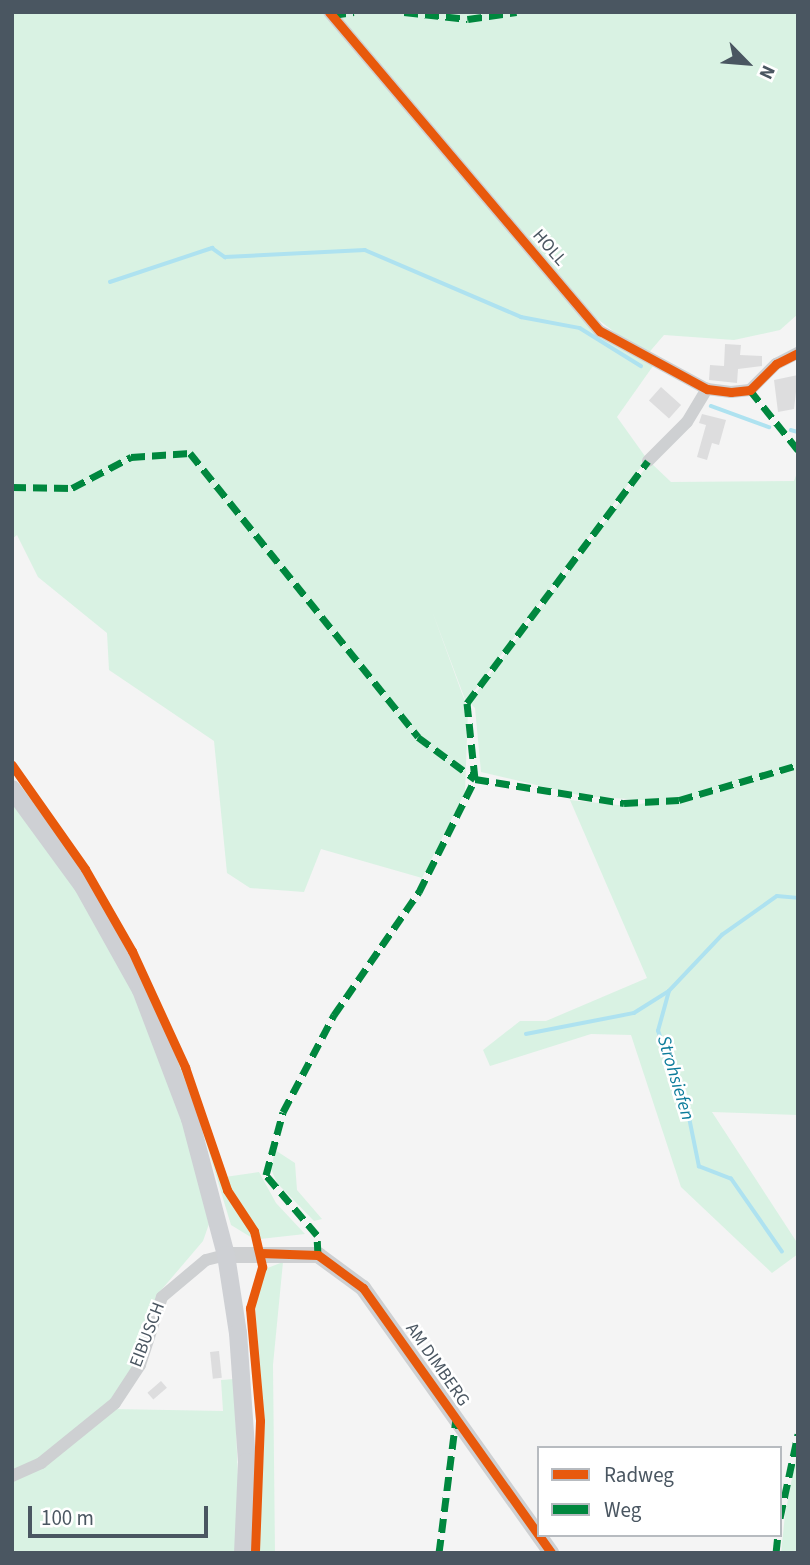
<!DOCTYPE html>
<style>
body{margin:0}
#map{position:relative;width:810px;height:1565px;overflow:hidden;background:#f4f4f4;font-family:"Source Sans 3",sans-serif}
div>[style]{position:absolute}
.green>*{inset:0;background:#d9f2e3}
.stream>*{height:3.5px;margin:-1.75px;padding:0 1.75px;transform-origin:1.75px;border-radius:1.75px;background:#aee2f0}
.building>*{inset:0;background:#ddddde;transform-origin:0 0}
.minor>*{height:12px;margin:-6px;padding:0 6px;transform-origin:6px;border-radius:6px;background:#ced0d2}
.tertiary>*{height:16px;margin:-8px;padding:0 8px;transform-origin:8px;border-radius:8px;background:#ced0d2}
.secondary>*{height:18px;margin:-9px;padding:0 9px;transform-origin:9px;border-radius:9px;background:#ced0d4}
.quiet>*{height:7px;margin-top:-3.5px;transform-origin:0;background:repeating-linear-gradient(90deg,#00873e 0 14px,transparent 0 21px)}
.cycleway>*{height:9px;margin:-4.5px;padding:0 4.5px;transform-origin:4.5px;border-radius:4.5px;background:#e8590c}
span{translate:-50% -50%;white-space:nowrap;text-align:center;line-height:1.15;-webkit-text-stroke:5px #fff;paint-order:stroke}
.street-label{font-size:18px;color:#4a5661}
.water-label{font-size:19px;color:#0c7c9b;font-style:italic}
.frame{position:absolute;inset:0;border:14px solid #4a5661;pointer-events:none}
.legend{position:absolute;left:537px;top:1446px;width:245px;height:91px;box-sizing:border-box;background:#fff;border:2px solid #b7bbc0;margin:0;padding:9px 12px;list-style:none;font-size:21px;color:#4a5661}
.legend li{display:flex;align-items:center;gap:14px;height:35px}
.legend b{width:35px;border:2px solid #b7bbc0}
.north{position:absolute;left:712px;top:28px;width:70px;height:70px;-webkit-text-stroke:5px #fff;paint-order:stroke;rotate:115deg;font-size:19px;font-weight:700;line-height:28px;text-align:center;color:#4a5661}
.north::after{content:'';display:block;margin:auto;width:24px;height:32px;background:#4a5661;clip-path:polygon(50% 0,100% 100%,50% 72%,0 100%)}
.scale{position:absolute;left:28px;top:1506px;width:180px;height:32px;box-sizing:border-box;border:4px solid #4a5661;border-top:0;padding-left:9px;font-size:21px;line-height:24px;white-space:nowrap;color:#4a5661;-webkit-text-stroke:5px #fff;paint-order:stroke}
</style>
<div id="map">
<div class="green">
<i style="clip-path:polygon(12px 12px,324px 12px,595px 334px,653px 366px,617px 417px,647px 459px,466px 702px,432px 611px,468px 710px,465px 792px,422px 878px,321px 849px,304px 892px,250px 888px,227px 873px,214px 741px,109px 670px,107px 633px,38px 577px,17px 535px,12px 539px)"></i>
<i style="clip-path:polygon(336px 12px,798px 12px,798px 314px,780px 330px,734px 340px,664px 335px,646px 356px,596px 318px)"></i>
<i style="clip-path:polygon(650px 462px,671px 482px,794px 481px,798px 470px,798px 1115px,712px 1112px,798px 1244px,798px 1254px,772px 1273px,681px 1187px,631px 1035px,591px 1034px,490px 1066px,483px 1050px,520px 1021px,546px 1021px,647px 978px,570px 800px,628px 806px,658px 801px,583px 796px,481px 772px,475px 708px,469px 702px)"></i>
<i style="clip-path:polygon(12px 770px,76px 859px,130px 951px,187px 1074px,224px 1190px,254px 1239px,231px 1225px,199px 1119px,163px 1026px)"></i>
<i style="clip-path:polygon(12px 803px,90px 909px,136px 992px,182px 1119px,209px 1224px,203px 1241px,157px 1295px,137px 1363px,113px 1400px,39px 1460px,12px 1471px)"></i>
<i style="clip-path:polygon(275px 1150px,295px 1163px,297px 1190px,322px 1219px,314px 1221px,277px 1183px,271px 1169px)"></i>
<i style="clip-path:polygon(259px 1172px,276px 1203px,305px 1234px,260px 1239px,225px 1177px)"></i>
<i style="clip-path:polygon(283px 1262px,273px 1365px,275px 1553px,258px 1553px,264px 1445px,255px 1305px,265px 1269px)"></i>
<i style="clip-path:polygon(234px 1379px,240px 1528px,235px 1553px,12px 1553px,12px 1481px,113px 1409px,223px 1411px,221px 1380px)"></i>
<i style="clip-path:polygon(798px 1446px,798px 1553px,781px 1553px,785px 1515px)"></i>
</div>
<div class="stream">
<i style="left:110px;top:282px;width:108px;rotate:-18.4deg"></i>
<i style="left:212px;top:248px;width:16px;rotate:35deg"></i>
<i style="left:225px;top:257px;width:140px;rotate:-2.9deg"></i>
<i style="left:365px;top:250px;width:170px;rotate:23.2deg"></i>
<i style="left:521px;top:317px;width:60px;rotate:10.6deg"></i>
<i style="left:580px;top:328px;width:72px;rotate:31.9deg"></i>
<i style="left:711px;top:406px;width:62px;rotate:19.9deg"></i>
<i style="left:791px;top:430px;width:7px;rotate:16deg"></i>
<i style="left:526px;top:1034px;width:110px;rotate:-11deg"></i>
<i style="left:634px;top:1013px;width:41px;rotate:-32.2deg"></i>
<i style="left:782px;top:1252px;width:89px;rotate:-124.9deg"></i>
<i style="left:731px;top:1179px;width:34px;rotate:-159deg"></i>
<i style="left:699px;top:1167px;width:50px;rotate:-101.5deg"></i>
<i style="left:689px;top:1118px;width:92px;rotate:-109.6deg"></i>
<i style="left:658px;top:1031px;width:41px;rotate:-74.6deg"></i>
<i style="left:669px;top:991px;width:77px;rotate:-46.6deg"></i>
<i style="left:722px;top:935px;width:67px;rotate:-35.3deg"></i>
<i style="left:777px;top:896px;width:21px;rotate:5deg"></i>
</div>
<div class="building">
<i style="clip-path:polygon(725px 344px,741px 345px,740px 355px,762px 356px,762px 366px,738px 369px,737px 383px,709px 380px,710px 365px,724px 366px)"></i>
<i style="clip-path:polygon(798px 375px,794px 409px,778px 412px,774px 380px)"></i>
<i style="left:661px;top:387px;width:27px;height:18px;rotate:42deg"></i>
<i style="clip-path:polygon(702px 414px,726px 420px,719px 445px,712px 443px,707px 460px,697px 457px,706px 425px,699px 423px)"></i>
<i style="left:219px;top:1351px;width:27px;height:9px;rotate:84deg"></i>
<i style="left:161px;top:1381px;width:9px;height:18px;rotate:49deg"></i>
</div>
<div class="minor">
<i style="left:329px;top:12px;width:419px;rotate:49.7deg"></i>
<i style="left:600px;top:331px;width:122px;rotate:28.5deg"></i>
<i style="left:707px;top:389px;width:24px;rotate:7deg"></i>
<i style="left:731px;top:392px;width:19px;rotate:-6deg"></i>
<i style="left:750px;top:390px;width:37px;rotate:-45deg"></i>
<i style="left:776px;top:364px;width:25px;rotate:-27deg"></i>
<i style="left:648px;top:461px;width:55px;rotate:-45deg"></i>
<i style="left:687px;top:422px;width:39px;rotate:-59deg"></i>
<i style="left:12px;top:1476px;width:32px;rotate:-24deg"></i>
<i style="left:41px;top:1463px;width:95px;rotate:-39deg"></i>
<i style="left:115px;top:1403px;width:45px;rotate:-56.7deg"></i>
<i style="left:140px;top:1365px;width:71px;rotate:-72.1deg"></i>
<i style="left:162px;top:1297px;width:57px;rotate:-40.1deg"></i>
<i style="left:206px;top:1260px;width:21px;rotate:-14deg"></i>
</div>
<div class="tertiary">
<i style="left:226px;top:1255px;width:92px"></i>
<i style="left:318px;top:1255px;width:56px;rotate:36.3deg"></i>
<i style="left:363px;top:1288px;width:325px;rotate:54.6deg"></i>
</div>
<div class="secondary">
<i style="left:12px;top:789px;width:120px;rotate:53.8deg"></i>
<i style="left:83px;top:886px;width:119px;rotate:60.9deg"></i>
<i style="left:141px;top:990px;width:138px;rotate:69.2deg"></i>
<i style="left:190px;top:1119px;width:141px;rotate:75.2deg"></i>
<i style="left:226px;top:1255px;width:79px;rotate:81.3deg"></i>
<i style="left:238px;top:1333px;width:129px;rotate:86deg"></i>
<i style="left:247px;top:1462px;width:91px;rotate:92.5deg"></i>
</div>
<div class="quiet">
<i style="left:404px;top:12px;width:64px;rotate:6.2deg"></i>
<i style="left:468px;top:19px;width:49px;rotate:-8.1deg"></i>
<i style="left:332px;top:15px;width:22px;rotate:-8deg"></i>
<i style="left:750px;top:390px;width:77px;rotate:51.3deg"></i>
<i style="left:12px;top:487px;width:60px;rotate:1deg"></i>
<i style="left:72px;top:488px;width:67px;rotate:-27.7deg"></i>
<i style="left:131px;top:457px;width:59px;rotate:-3.9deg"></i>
<i style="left:190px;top:453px;width:364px;rotate:51.2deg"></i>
<i style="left:418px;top:737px;width:71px;rotate:36.4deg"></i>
<i style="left:475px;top:779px;width:151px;rotate:9.2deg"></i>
<i style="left:624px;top:803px;width:55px;rotate:-3.1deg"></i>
<i style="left:679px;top:800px;width:124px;rotate:-16.4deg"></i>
<i style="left:318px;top:1255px;width:20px;rotate:-93deg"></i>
<i style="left:317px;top:1235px;width:79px;rotate:-130.4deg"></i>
<i style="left:266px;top:1175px;width:65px;rotate:-74.9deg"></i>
<i style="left:283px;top:1112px;width:110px;rotate:-62.3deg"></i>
<i style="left:334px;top:1015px;width:150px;rotate:-55.4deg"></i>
<i style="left:419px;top:892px;width:126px;rotate:-63.6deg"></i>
<i style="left:475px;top:779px;width:76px;rotate:-96deg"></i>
<i style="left:467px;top:703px;width:302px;rotate:-53.2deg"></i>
<i style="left:780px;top:1518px;width:86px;rotate:-77.9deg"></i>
<i style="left:439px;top:1553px;width:136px;rotate:-82.8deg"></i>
<i style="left:776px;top:1553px;width:18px;rotate:-84deg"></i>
</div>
<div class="cycleway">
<i style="left:329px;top:12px;width:419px;rotate:49.7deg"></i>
<i style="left:600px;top:331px;width:122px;rotate:28.5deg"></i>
<i style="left:707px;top:389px;width:24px;rotate:7deg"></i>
<i style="left:731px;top:392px;width:19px;rotate:-6deg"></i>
<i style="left:750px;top:390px;width:37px;rotate:-45deg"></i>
<i style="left:776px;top:364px;width:25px;rotate:-27deg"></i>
<i style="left:12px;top:765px;width:127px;rotate:54.9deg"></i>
<i style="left:85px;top:869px;width:95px;rotate:60.2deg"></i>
<i style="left:132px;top:951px;width:128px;rotate:65.4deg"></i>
<i style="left:185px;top:1067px;width:130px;rotate:71.1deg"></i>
<i style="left:227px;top:1190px;width:49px;rotate:56.6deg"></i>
<i style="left:254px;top:1231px;width:37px;rotate:77deg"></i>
<i style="left:262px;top:1267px;width:43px;rotate:106.3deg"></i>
<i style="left:250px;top:1308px;width:113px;rotate:84.9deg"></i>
<i style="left:260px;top:1421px;width:132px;rotate:92.2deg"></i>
<i style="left:260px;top:1253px;width:58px;rotate:2deg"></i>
<i style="left:318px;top:1255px;width:56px;rotate:36.3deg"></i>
<i style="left:363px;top:1288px;width:325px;rotate:54.6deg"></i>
</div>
<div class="street-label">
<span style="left:549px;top:248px;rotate:49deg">HOLL</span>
<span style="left:148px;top:1335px;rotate:-69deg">EIBUSCH</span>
<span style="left:437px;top:1365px;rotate:55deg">AM DIMBERG</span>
</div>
<div class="water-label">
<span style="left:675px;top:1078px;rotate:73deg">Strohsiefen</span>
</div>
<div class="frame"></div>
<ul class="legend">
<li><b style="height:9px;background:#e8590c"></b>Radweg</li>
<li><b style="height:9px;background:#00873e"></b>Weg</li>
</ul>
<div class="north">N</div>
<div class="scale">100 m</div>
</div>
